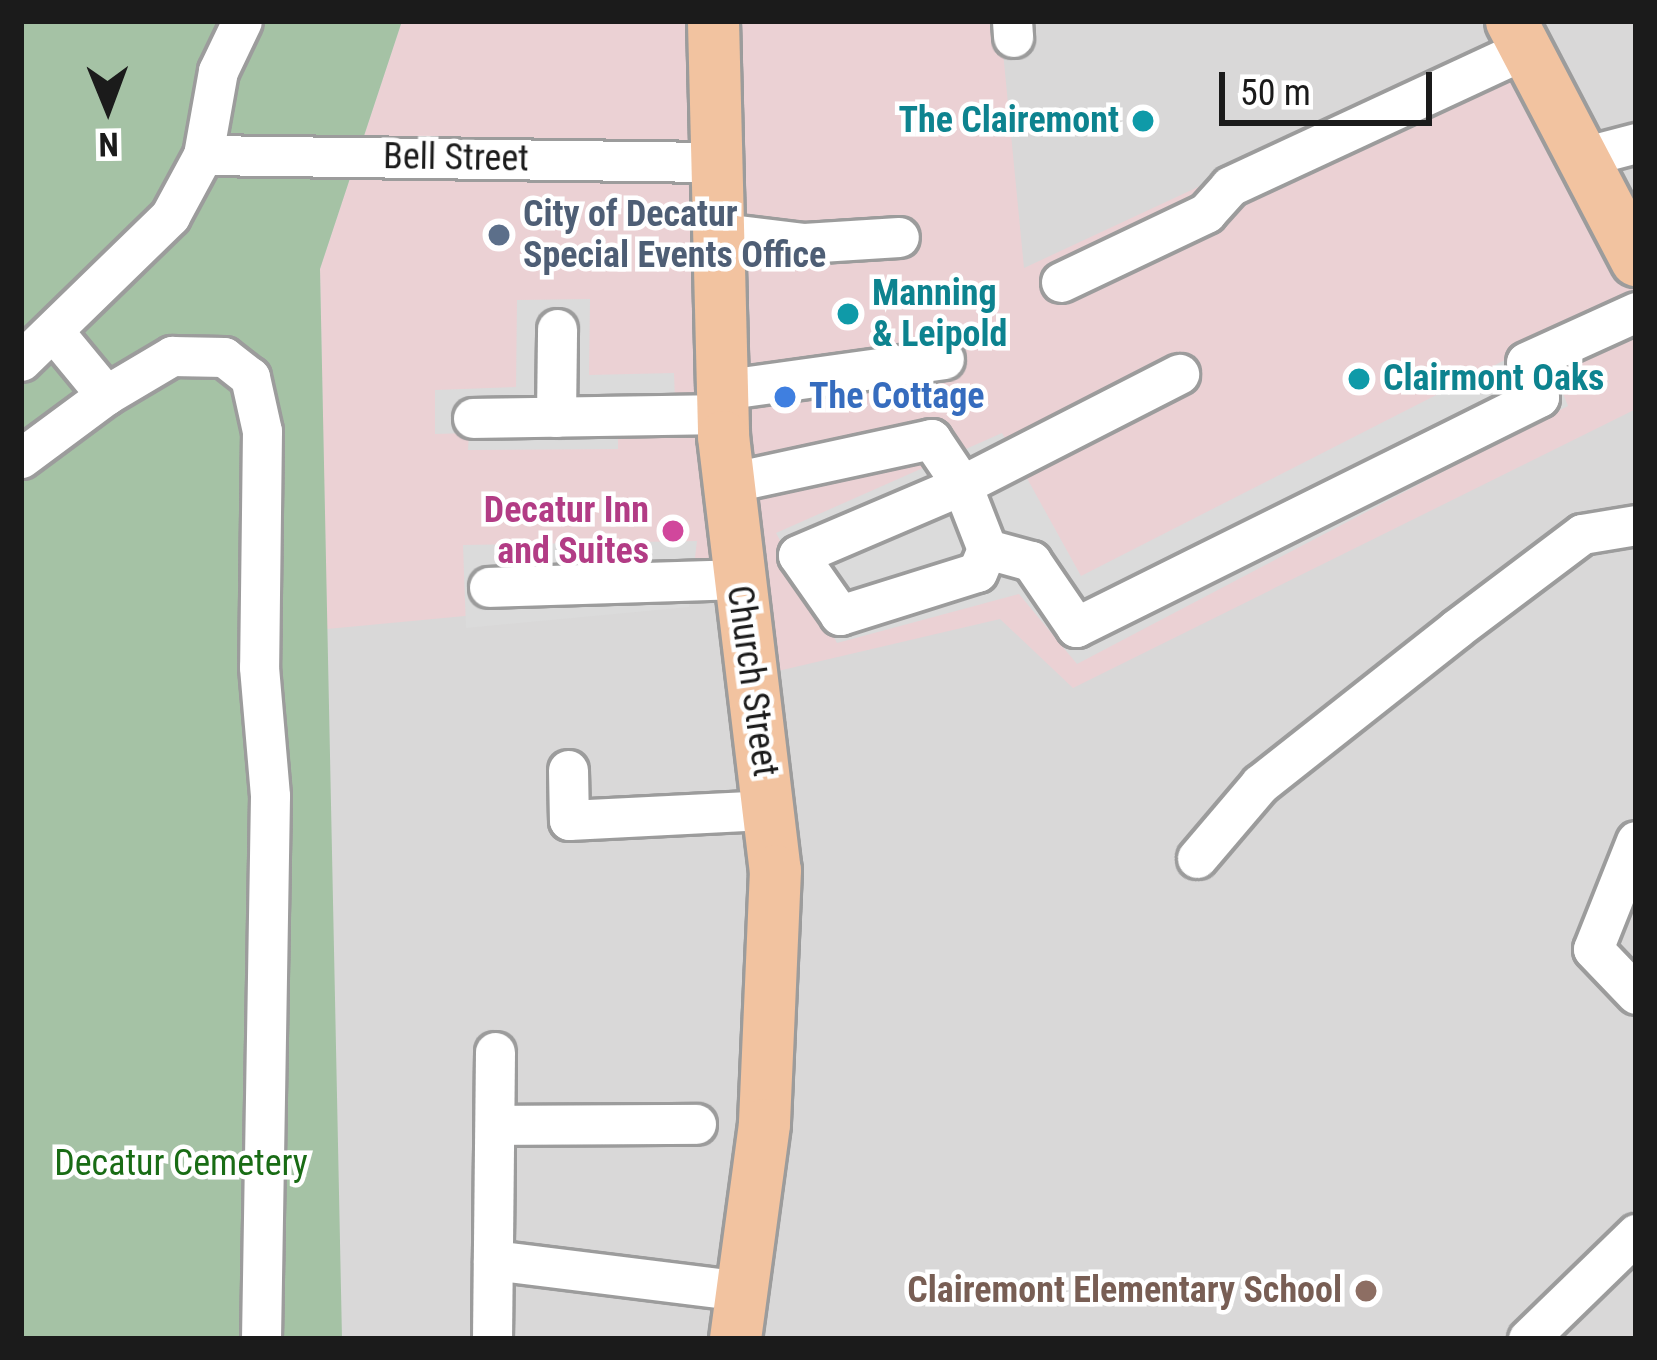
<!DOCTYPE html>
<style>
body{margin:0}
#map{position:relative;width:1657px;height:1360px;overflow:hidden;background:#ebe7e1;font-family:"Roboto Condensed",sans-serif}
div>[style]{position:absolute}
.residential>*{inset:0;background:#d9d8d8;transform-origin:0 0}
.commercial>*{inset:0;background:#ebd1d4}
.cemetery>*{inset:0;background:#a5c2a5}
.parking>*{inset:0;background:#dbdbdb}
.roads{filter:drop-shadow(3px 0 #9c9c9c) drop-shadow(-3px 0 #9c9c9c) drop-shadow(0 3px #9c9c9c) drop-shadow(0 -3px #9c9c9c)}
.minor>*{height:39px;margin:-19.5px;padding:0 19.5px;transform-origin:19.5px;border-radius:19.5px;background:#fff}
.major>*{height:51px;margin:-25.5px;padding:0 25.5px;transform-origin:25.5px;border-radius:25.5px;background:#f2c3a0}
.dots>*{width:33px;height:33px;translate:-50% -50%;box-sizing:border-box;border:6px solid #fff;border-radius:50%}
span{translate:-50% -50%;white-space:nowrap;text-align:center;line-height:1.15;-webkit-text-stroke:9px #fff;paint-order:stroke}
.culture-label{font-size:36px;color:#0d838f;font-weight:700}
.right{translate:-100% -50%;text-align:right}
.left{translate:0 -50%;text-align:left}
.street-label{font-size:36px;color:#1b1b1b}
.service-label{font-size:36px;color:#4e5e75;font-weight:700}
.shop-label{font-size:36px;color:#366cbe;font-weight:700}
.hotel-label{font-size:36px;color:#b23c85;font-weight:700}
.park-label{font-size:36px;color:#196c15}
.education-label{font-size:36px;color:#785e54;font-weight:700}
.frame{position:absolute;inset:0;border:24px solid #1b1b1b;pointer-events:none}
.north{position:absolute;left:48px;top:48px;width:120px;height:120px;-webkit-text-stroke:9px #fff;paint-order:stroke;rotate:179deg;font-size:33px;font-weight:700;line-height:48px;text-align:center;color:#1b1b1b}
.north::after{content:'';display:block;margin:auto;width:42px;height:54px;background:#1b1b1b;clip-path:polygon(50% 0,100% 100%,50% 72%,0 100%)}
.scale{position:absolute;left:1219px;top:72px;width:213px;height:54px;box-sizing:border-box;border:6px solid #1b1b1b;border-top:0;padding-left:15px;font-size:36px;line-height:42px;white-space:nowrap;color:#1b1b1b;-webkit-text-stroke:9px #fff;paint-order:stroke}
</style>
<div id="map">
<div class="residential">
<i style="left:21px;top:21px;width:1615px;height:1318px"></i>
</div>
<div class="commercial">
<i style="clip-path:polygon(402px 21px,1000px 21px,1024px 268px,1522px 36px,1636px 229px,1636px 409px,1073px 688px,1000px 619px,748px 678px,731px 591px,327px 629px,320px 269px)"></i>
</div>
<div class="cemetery">
<i style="clip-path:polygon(21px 21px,402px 21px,320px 269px,342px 1339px,21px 1339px)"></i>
</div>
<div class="parking">
<i style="clip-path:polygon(590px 299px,589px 375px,674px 373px,676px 428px,618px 429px,618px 449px,468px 450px,469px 433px,435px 434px,435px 390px,516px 387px,517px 300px)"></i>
<i style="clip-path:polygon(1542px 341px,1568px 406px,1077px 664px,1019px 594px,837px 643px,776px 533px,1002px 433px,1081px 576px)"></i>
<i style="clip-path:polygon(697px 541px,689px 607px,466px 628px,463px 545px)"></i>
</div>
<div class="roads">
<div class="minor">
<i style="left:1012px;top:21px;width:16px;rotate:86deg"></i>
<i style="left:203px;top:155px;width:507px;rotate:0.79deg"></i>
<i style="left:1579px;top:158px;width:59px;rotate:-14.7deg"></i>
<i style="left:714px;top:232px;width:91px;rotate:7deg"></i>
<i style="left:804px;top:243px;width:95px;rotate:-3.6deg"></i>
<i style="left:1061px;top:282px;width:161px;rotate:-25.4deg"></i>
<i style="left:1206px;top:213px;width:36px;rotate:-48deg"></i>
<i style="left:1230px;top:186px;width:325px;rotate:-24.9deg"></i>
<i style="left:54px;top:332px;width:82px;rotate:50.5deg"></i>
<i style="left:106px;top:395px;width:77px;rotate:-30.6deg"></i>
<i style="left:172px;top:356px;width:52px;rotate:1.1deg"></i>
<i style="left:224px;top:357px;width:33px;rotate:38deg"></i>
<i style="left:250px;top:377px;width:55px;rotate:77.5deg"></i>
<i style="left:262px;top:431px;width:236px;rotate:90.7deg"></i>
<i style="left:259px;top:667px;width:129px;rotate:85.1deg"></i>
<i style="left:270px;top:796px;width:543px;rotate:90.95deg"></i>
<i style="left:21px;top:361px;width:208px;rotate:-44.2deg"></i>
<i style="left:170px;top:216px;width:69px;rotate:-61.6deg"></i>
<i style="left:203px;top:155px;width:85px;rotate:-79.9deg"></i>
<i style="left:218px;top:71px;width:55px;rotate:-64.4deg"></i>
<i style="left:721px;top:390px;width:225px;rotate:-7.9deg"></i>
<i style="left:556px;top:417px;width:88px;rotate:-89.3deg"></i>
<i style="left:473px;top:418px;width:249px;rotate:-0.9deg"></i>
<i style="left:21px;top:458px;width:106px;rotate:-36.5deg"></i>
<i style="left:728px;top:483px;width:208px;rotate:-12.2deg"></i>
<i style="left:931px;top:439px;width:55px;rotate:56deg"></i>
<i style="left:962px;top:485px;width:69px;rotate:68.7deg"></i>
<i style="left:987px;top:549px;width:25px;rotate:113deg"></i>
<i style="left:977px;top:572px;width:144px;rotate:162.6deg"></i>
<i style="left:840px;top:615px;width:73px;rotate:-125deg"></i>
<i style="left:798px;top:555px;width:178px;rotate:-23.1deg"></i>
<i style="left:962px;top:485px;width:244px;rotate:-27.1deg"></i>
<i style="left:987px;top:549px;width:46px;rotate:15.3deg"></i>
<i style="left:1031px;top:561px;width:80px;rotate:55.7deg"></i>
<i style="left:1076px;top:627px;width:517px;rotate:-26.42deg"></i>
<i style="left:1539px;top:397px;width:37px;rotate:-110deg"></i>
<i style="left:1526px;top:362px;width:121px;rotate:-24.4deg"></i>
<i style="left:489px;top:587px;width:249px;rotate:-1.8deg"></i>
<i style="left:568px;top:770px;width:50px;rotate:88.9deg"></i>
<i style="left:569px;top:820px;width:200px;rotate:-2.9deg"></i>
<i style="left:1636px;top:841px;width:116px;rotate:111.7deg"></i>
<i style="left:1593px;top:949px;width:62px;rotate:46.3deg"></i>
<i style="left:1197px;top:858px;width:97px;rotate:-49.6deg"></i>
<i style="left:1260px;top:784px;width:250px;rotate:-38.3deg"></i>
<i style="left:1456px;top:629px;width:158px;rotate:-37deg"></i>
<i style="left:1582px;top:534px;width:55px;rotate:-9.5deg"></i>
<i style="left:495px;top:1125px;width:201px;rotate:-0.3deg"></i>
<i style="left:493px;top:1260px;width:251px;rotate:7.1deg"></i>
<i style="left:492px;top:1339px;width:287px;rotate:-89.4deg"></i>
<i style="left:1528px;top:1339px;width:151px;rotate:-44.2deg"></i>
</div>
<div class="major">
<i style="left:713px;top:21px;width:415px;rotate:88.6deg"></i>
<i style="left:723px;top:436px;width:437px;rotate:83.2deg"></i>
<i style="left:775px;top:870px;width:254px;rotate:92.5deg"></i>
<i style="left:764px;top:1124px;width:217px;rotate:97.7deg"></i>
<i style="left:1511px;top:21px;width:270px;rotate:62.4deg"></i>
</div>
</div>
<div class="dots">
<i style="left:1143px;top:121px;background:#0f9aa8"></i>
<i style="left:499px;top:235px;background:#5c6f8a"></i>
<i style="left:848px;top:314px;background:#0f9aa8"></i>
<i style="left:1359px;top:379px;background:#0f9aa8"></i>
<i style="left:785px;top:397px;background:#3f7fe0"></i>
<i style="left:673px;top:531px;background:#d1479c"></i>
<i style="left:1366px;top:1291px;background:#8d6e63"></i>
</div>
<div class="culture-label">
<span class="right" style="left:1119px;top:121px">The Clairemont</span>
<span class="left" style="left:872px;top:314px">Manning<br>&amp; Leipold</span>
<span class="left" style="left:1383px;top:379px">Clairmont Oaks</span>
</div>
<div class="street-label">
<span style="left:456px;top:158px;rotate:1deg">Bell Street</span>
<span style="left:752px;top:681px;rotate:82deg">Church Street</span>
</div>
<div class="service-label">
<span class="left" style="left:523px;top:235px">City of Decatur<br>Special Events Office</span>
</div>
<div class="shop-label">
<span class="left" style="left:809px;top:397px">The Cottage</span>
</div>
<div class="hotel-label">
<span class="right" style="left:649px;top:531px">Decatur Inn<br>and Suites</span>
</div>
<div class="park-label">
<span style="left:181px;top:1164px">Decatur Cemetery</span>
</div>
<div class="education-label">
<span class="right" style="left:1342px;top:1291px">Clairemont Elementary School</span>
</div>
<div class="frame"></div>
<div class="north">N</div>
<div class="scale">50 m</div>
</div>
